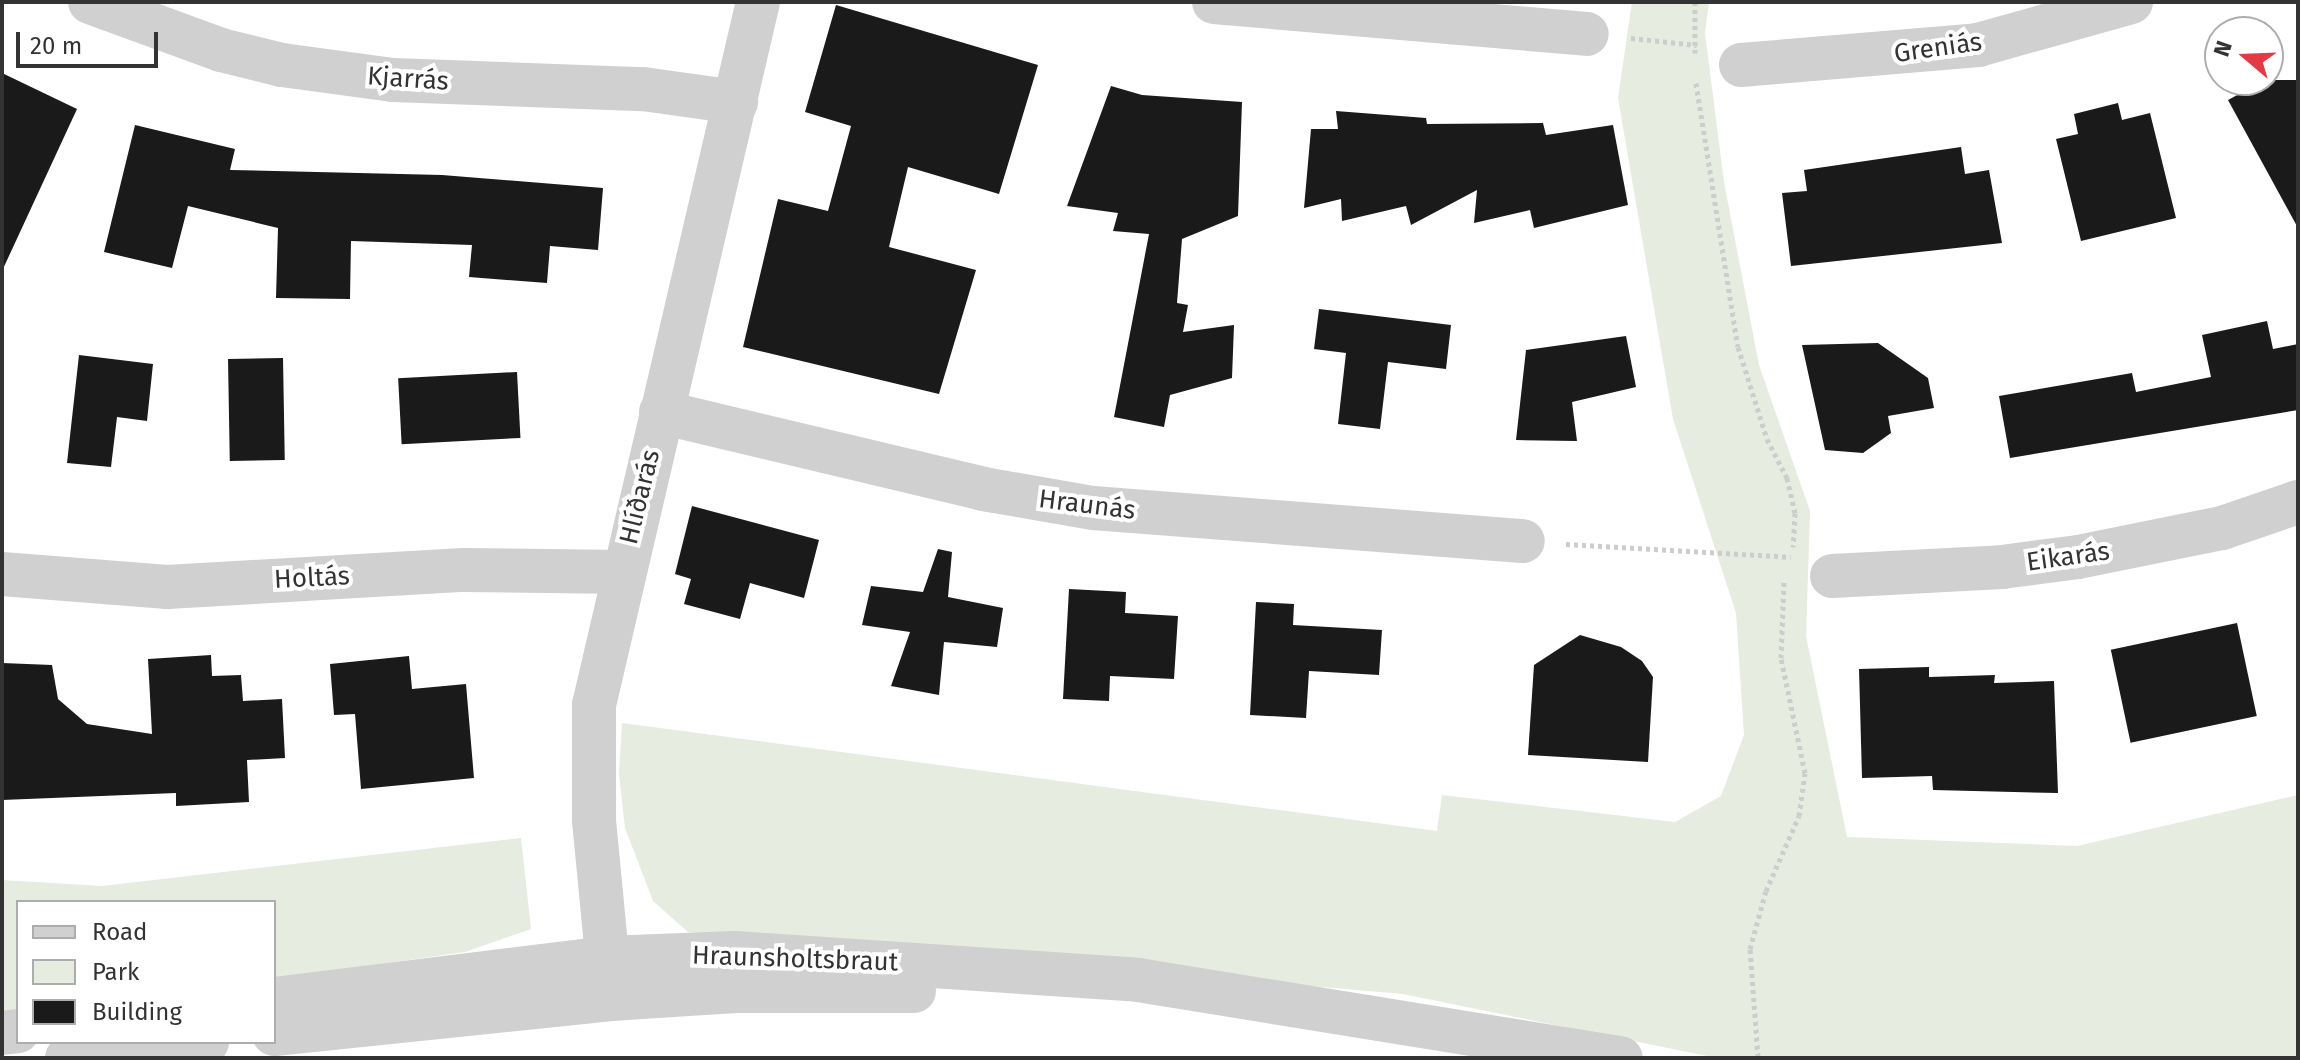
<!DOCTYPE html>
<meta charset="utf-8">
<style>
body{margin:0}
#map{position:relative;width:2300px;height:1060px;overflow:hidden;background:#fff;font-family:"Fira Sans",sans-serif}
div>[style]{position:absolute}
.green>*{inset:0;background:#e6ecdf}
.building>*{inset:0;background:#1a1a1a;transform-origin:0 0}
.path>*{height:5px;margin-top:-2.5px;transform-origin:0;background:repeating-linear-gradient(90deg,#cdcdcd 0 4px,transparent 0 8px)}
.minor>*{height:44px;margin:-22px;padding:0 22px;transform-origin:22px;border-radius:22px;background:#d0d0d0}
.tertiary>*{height:44px;margin:-22px;padding:0 22px;transform-origin:22px;border-radius:22px;background:#d0d0d0}
span{translate:-50% -50%;white-space:nowrap;text-align:center;line-height:1.15;-webkit-text-stroke:8px #fff;paint-order:stroke}
.street-label{font-size:26px;color:#333}
.frame{position:absolute;inset:0;border:4px solid #333;pointer-events:none}
.legend{position:absolute;left:16px;top:900px;width:260px;height:144px;box-sizing:border-box;background:#fff;border:2px solid #adadad;margin:0;padding:10px 14px;list-style:none;font-size:24px;color:#333}
.legend li{display:flex;align-items:center;gap:16px;height:40px}
.legend b{width:40px;border:2px solid #adadad}
.north{position:absolute;left:2204px;top:16px;width:80px;height:80px;box-sizing:border-box;background:#fff;border:2px solid #adadad;border-radius:50%;rotate:289deg;font-size:22px;font-weight:700;line-height:32px;text-align:center;color:#333}
.north::after{content:'';display:block;margin:auto;width:28px;height:36px;background:#e63946;clip-path:polygon(50% 0,100% 100%,50% 72%,0 100%)}
.scale{position:absolute;left:16px;top:32px;width:142px;height:36px;box-sizing:border-box;border:4px solid #333;border-top:0;padding-left:10px;font-size:24px;line-height:28px;white-space:nowrap;color:#333;-webkit-text-stroke:6px #fff;paint-order:stroke}
</style>
<div id="map">
<div class="green">
<i style="clip-path:polygon(1632px 2px,1709px 2px,1705px 33px,1724px 182px,1759px 365px,1810px 511px,1806px 636px,1847px 837px,2077px 846px,2298px 795px,2298px 1058px,1717px 1058px,1403px 994px,688px 932px,653px 901px,625px 828px,619px 774px,622px 723px,1437px 831px,1442px 795px,1675px 822px,1721px 796px,1744px 735px,1736px 613px,1673px 419px,1618px 98px)"></i>
<i style="clip-path:polygon(521px 838px,531px 929px,465px 952px,274px 979px,274px 902px,18px 902px,18px 1015px,2px 1017px,2px 880px,102px 886px)"></i>
</div>
<div class="building">
<i style="clip-path:polygon(836px 5px,1038px 65px,999px 194px,908px 167px,889px 247px,976px 270px,939px 394px,743px 347px,778px 199px,828px 211px,851px 126px,805px 112px)"></i>
<i style="clip-path:polygon(2px 73px,77px 109px,2px 271px)"></i>
<i style="clip-path:polygon(2265px 80px,2298px 80px,2298px 228px,2228px 100px)"></i>
<i style="clip-path:polygon(1111px 86px,1142px 95px,1242px 102px,1238px 216px,1182px 239px,1177px 303px,1188px 305px,1183px 332px,1234px 325px,1232px 378px,1170px 395px,1164px 427px,1114px 417px,1149px 234px,1113px 231px,1118px 213px,1067px 206px)"></i>
<i style="clip-path:polygon(2118px 103px,2122px 120px,2150px 113px,2176px 218px,2081px 241px,2056px 139px,2078px 134px,2074px 114px)"></i>
<i style="clip-path:polygon(1336px 111px,1426px 118px,1427px 124px,1543px 123px,1546px 135px,1613px 125px,1628px 205px,1534px 228px,1530px 210px,1474px 223px,1477px 190px,1411px 225px,1406px 206px,1342px 221px,1341px 199px,1304px 208px,1311px 129px,1338px 129px)"></i>
<i style="clip-path:polygon(135px 125px,235px 149px,230px 170px,442px 175px,603px 188px,598px 250px,550px 246px,547px 283px,469px 277px,472px 245px,351px 241px,350px 299px,276px 298px,278px 228px,188px 206px,172px 268px,104px 252px)"></i>
<i style="clip-path:polygon(1961px 147px,1965px 174px,1989px 170px,2002px 243px,1791px 266px,1782px 193px,1807px 191px,1804px 170px)"></i>
<i style="clip-path:polygon(1319px 309px,1451px 325px,1446px 369px,1388px 362px,1380px 429px,1338px 424px,1346px 353px,1314px 349px)"></i>
<i style="clip-path:polygon(2267px 321px,2273px 349px,2298px 344px,2298px 410px,2010px 458px,1999px 396px,2132px 373px,2136px 392px,2211px 377px,2202px 335px)"></i>
<i style="clip-path:polygon(1626px 336px,1636px 387px,1572px 402px,1577px 441px,1516px 440px,1526px 350px)"></i>
<i style="clip-path:polygon(1878px 343px,1928px 378px,1934px 408px,1888px 416px,1891px 433px,1863px 453px,1825px 450px,1802px 345px)"></i>
<i style="clip-path:polygon(79px 355px,153px 364px,147px 421px,117px 417px,111px 467px,67px 463px)"></i>
<i style="left:283px;top:358px;width:102px;height:55px;rotate:89deg"></i>
<i style="left:517px;top:372px;width:66px;height:119px;rotate:87deg"></i>
<i style="clip-path:polygon(692px 506px,819px 540px,804px 598px,750px 583px,740px 619px,684px 604px,691px 579px,675px 574px)"></i>
<i style="clip-path:polygon(938px 549px,952px 552px,948px 597px,1003px 608px,997px 647px,944px 642px,939px 695px,891px 686px,910px 632px,862px 625px,871px 586px,923px 592px)"></i>
<i style="clip-path:polygon(1069px 589px,1126px 592px,1125px 613px,1178px 616px,1174px 679px,1110px 676px,1109px 701px,1063px 699px)"></i>
<i style="clip-path:polygon(1256px 602px,1294px 604px,1293px 625px,1382px 630px,1379px 675px,1309px 671px,1306px 718px,1250px 715px)"></i>
<i style="left:2237px;top:623px;width:95px;height:129px;rotate:78deg"></i>
<i style="clip-path:polygon(1580px 635px,1621px 647px,1642px 661px,1653px 677px,1648px 762px,1528px 755px,1534px 665px)"></i>
<i style="clip-path:polygon(211px 655px,212px 676px,241px 675px,243px 701px,282px 699px,285px 758px,247px 760px,249px 802px,176px 806px,176px 793px,2px 800px,2px 663px,52px 665px,58px 699px,87px 724px,152px 734px,148px 659px)"></i>
<i style="clip-path:polygon(409px 656px,412px 689px,466px 684px,474px 778px,361px 789px,355px 714px,334px 715px,330px 664px)"></i>
<i style="clip-path:polygon(1929px 667px,1929px 677px,1995px 675px,1994px 683px,2054px 681px,2058px 793px,1933px 790px,1932px 776px,1862px 778px,1859px 669px)"></i>
</div>
<div class="path">
<i style="left:1631px;top:38px;width:66px;rotate:6.1deg"></i>
<i style="left:1695px;top:53px;width:51px;rotate:-90deg"></i>
<i style="left:1696px;top:83px;width:267px;rotate:81deg"></i>
<i style="left:1738px;top:347px;width:96px;rotate:72.5deg"></i>
<i style="left:1767px;top:439px;width:44px;rotate:62.9deg"></i>
<i style="left:1787px;top:478px;width:36px;rotate:77deg"></i>
<i style="left:1795px;top:513px;width:34px;rotate:93deg"></i>
<i style="left:1566px;top:544px;width:225px;rotate:3.3deg"></i>
<i style="left:1758px;top:1057px;width:108px;rotate:-94.2deg"></i>
<i style="left:1750px;top:949px;width:60px;rotate:-74.6deg"></i>
<i style="left:1766px;top:891px;width:82px;rotate:-66.3deg"></i>
<i style="left:1799px;top:816px;width:43px;rotate:-82.1deg"></i>
<i style="left:1805px;top:773px;width:117px;rotate:-101.8deg"></i>
<i style="left:1781px;top:658px;width:78px;rotate:-87.8deg"></i>
</div>
<div class="minor">
<i style="left:90px;top:2px;width:140px;rotate:20.1deg"></i>
<i style="left:221px;top:50px;width:63px;rotate:13.8deg"></i>
<i style="left:282px;top:65px;width:112px;rotate:7.7deg"></i>
<i style="left:393px;top:80px;width:250px;rotate:2.1deg"></i>
<i style="left:643px;top:89px;width:94px;rotate:8deg"></i>
<i style="left:1214px;top:2px;width:374px;rotate:4.9deg"></i>
<i style="left:1741px;top:65px;width:238px;rotate:-4.8deg"></i>
<i style="left:1978px;top:45px;width:159px;rotate:-15.7deg"></i>
<i style="left:661px;top:412px;width:331px;rotate:13.4deg"></i>
<i style="left:983px;top:489px;width:112px;rotate:9.8deg"></i>
<i style="left:1093px;top:508px;width:431px;rotate:4.4deg"></i>
<i style="left:2px;top:574px;width:166px;rotate:4.5deg"></i>
<i style="left:167px;top:587px;width:297px;rotate:-3.3deg"></i>
<i style="left:464px;top:570px;width:158px;rotate:0.7deg"></i>
<i style="left:1832px;top:576px;width:170px;rotate:-3deg"></i>
<i style="left:2002px;top:567px;width:77px;rotate:-7.5deg"></i>
<i style="left:2078px;top:557px;width:147px;rotate:-11.4deg"></i>
<i style="left:2222px;top:528px;width:80px;rotate:-18.9deg"></i>
<i style="left:611px;top:997px;width:178px;rotate:-95.5deg"></i>
<i style="left:594px;top:820px;width:115px;rotate:-90deg"></i>
<i style="left:594px;top:705px;width:722px;rotate:-76.87deg"></i>
</div>
<div class="tertiary">
<i style="left:274px;top:999px;width:335px;rotate:-7deg"></i>
<i style="left:606px;top:958px;width:129px;rotate:-2.2deg"></i>
<i style="left:735px;top:953px;width:404px;rotate:3.8deg"></i>
<i style="left:1138px;top:980px;width:489px;rotate:9.2deg"></i>
<i style="left:2px;top:1033px;width:16px;rotate:-7deg"></i>
<i style="left:274px;top:1034px;width:339px;rotate:-5.9deg"></i>
<i style="left:611px;top:999px;width:125px;rotate:-3.7deg"></i>
<i style="left:736px;top:991px;width:178px"></i>
<i style="left:67px;top:1058px;width:141px;rotate:-6.5deg"></i>
</div>
<div class="street-label">
<span style="left:1938px;top:48px;rotate:-8deg">Greniás</span>
<span style="left:408px;top:79px;rotate:4deg">Kjarrás</span>
<span style="left:640px;top:497px;rotate:-76deg">Hlíðarás</span>
<span style="left:1087px;top:505px;rotate:7deg">Hraunás</span>
<span style="left:2068px;top:557px;rotate:-8deg">Eikarás</span>
<span style="left:312px;top:578px;rotate:-3deg">Holtás</span>
<span style="left:795px;top:959px;rotate:2deg">Hraunsholtsbraut</span>
</div>
<div class="frame"></div>
<ul class="legend">
<li><b style="height:10px;background:#d0d0d0"></b>Road</li>
<li><b style="height:22px;background:#e6ecdf"></b>Park</li>
<li><b style="height:22px;background:#1a1a1a"></b>Building</li>
</ul>
<div class="north">N</div>
<div class="scale">20 m</div>
</div>
